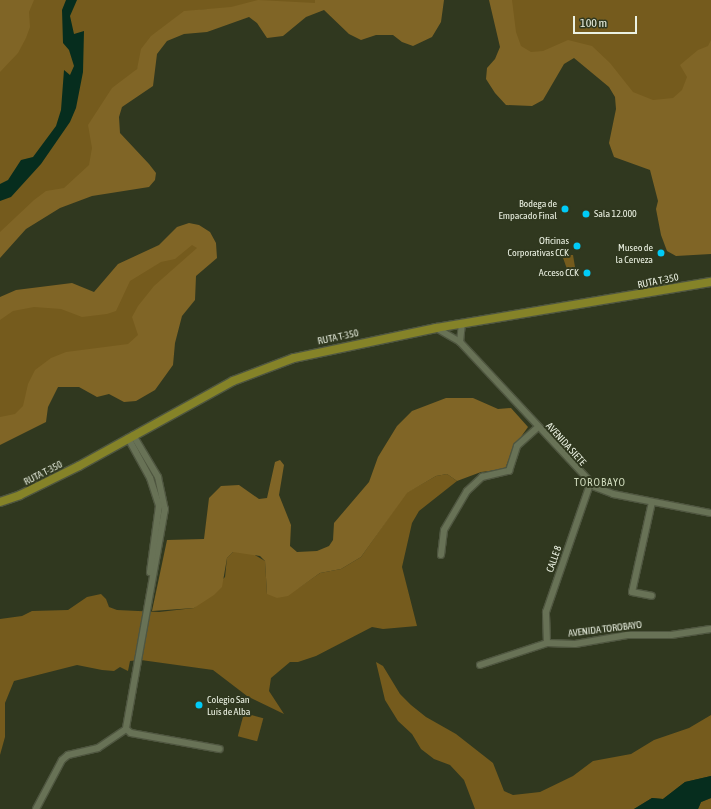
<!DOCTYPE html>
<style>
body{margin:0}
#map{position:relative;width:711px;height:809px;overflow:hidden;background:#30381f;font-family:"Asap Condensed",sans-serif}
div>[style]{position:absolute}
.green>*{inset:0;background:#755b1d;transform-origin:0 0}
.forest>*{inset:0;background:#806526}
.water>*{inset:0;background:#062d1e}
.roads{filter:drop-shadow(1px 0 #4f5640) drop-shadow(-1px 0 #4f5640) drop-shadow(0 1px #4f5640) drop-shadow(0 -1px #4f5640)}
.minor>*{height:6px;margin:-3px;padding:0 3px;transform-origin:3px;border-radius:3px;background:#687256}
.major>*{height:8px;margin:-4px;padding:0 4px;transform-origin:4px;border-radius:4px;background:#858328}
.dots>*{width:11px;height:11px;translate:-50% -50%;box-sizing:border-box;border:2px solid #30381f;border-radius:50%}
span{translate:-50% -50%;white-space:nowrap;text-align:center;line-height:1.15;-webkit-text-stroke:4px #30381f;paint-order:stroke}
.poi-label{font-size:10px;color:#ebf1e2}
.right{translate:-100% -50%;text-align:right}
.left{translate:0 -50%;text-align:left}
.street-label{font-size:10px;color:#ebf1e2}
.neighbourhood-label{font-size:11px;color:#ced9bb;letter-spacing:1px}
.scale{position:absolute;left:573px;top:16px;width:64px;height:18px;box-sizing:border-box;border:2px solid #ebf1e2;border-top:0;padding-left:5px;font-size:12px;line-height:14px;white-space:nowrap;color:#ebf1e2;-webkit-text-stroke:3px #30381f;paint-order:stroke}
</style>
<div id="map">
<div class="green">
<i style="clip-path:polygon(31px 0,328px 0,315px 5px,199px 10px,141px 62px,94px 147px,90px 167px,65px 190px,0 234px,0 69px)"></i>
<i style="clip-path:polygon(508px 0,711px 0,711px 48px,675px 102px,662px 104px,631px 95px,599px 58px,530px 56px,518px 49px)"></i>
<i style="clip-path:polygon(192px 243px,200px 248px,140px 335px,129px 346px,115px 349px,16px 415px,0 419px,0 318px,12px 309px,25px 306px,62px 307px,129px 280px)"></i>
<i style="clip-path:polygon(562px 255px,573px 255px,576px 273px,567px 269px)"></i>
<i style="clip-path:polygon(447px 474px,457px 481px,419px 511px,412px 523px,402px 567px,417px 626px,383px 629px,372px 627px,316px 656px,298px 662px,290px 662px,271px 678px,269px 691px,284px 714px,247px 696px,213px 670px,141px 660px,130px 661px,128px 671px,120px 667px,114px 671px,102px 670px,77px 665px,14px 681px,5px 703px,5px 737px,0 755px,0 619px,22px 616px,32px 611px,68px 610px,87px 597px,101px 594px,106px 599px,109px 607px,117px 610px,159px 612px,194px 608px,225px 577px,227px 558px,233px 552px,250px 552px,265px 561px,267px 594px,297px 589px,320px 573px,341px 569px,361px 557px,406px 493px,436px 476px)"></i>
<i style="clip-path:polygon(376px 662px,383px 666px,400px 694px,411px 705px,426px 717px,456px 734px,493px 763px,504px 791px,513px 795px,540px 792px,573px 776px,593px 761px,631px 754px,654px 740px,689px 728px,711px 715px,711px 776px,685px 782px,663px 799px,652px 798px,634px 809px,475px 809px,464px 780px,450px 765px,434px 759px,421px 749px,412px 734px,398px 721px,385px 700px)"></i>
<i style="left:244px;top:713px;width:20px;height:24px;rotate:15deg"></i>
<i style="clip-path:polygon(711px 798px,711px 809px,698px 809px,701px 802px)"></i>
</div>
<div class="forest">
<i style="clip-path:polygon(0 0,34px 0,29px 12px,30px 27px,26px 38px,18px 53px,0 72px)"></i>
<i style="clip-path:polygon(258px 0,315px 3px,315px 0,444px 0,441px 22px,432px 37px,413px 46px,402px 42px,393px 35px,376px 35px,361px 40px,349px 34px,324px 10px,306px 17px,283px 36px,267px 38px,257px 23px,249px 17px,207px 32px,184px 34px,167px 41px,157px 54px,153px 86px,122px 107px,119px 117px,120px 133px,149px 164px,156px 173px,155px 180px,149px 187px,92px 196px,60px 208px,26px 229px,0 258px,0 232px,34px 200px,46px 191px,64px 188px,89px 165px,92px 148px,88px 125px,112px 88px,137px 69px,141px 49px,151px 36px,184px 11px,231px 7px)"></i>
<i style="clip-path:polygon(489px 0,512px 0,516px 32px,521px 46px,531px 52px,543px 51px,568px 40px,592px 46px,610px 63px,633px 92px,653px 100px,673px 98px,682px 90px,687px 77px,680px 65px,698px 50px,708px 46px,711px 40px,711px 254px,676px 256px,667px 251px,661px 235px,656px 209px,658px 201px,650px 170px,614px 157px,609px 143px,616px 109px,615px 97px,609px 87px,574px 58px,564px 64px,543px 100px,532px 106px,506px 105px,495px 93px,486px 79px,487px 68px,495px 59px,500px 47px)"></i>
<i style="clip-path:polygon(189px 223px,199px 225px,210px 232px,216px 243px,217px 258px,196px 276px,195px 300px,182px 316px,175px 343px,173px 365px,155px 390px,136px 401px,124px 402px,109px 394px,97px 397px,79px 387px,58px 387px,48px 407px,46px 422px,0 445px,0 417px,15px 414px,23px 406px,28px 384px,35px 370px,51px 358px,66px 352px,128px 344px,138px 335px,132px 317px,138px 306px,154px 286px,197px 248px,192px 245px,175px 259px,161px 262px,130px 281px,116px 311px,107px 314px,82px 317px,61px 309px,34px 307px,13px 311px,0 320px,0 297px,16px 290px,72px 283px,94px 292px,118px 264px,159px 245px,177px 227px)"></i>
<i style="clip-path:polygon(446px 398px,473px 398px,498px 409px,511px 408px,528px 427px,513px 448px,505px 469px,481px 472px,457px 481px,447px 474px,436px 476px,407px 493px,361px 557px,341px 569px,320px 573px,288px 596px,277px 598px,267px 594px,265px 561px,260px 556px,233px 552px,227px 558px,222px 587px,214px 595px,194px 608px,152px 611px,167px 540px,204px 539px,209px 498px,221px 486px,239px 485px,259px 499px,267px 498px,275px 462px,280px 460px,284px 465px,279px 495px,291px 525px,290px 546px,297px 552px,317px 551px,329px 546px,333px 540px,334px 523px,369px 482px,378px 457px,397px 426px,412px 411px)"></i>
</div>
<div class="water">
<i style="clip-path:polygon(66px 0,77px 0,70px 16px,74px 34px,84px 31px,83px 72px,76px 108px,70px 122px,41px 164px,11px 197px,0 201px,0 184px,8px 180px,21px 160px,33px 157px,56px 126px,61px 110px,64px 70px,70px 75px,74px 66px,69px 50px,63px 43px,62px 10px)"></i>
<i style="clip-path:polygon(711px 776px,711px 798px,701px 802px,698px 809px,634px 809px,652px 798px,663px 799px,685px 782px)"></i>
</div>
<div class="roads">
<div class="minor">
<i style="left:436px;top:328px;width:28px;rotate:30deg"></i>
<i style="left:460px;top:342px;width:198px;rotate:47deg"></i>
<i style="left:595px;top:487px;width:19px;rotate:21deg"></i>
<i style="left:613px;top:494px;width:100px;rotate:11deg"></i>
<i style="left:460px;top:342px;width:19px;rotate:-84deg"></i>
<i style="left:133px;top:435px;width:49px;rotate:59.2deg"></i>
<i style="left:158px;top:477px;width:33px;rotate:78deg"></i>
<i style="left:165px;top:509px;width:223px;rotate:100.1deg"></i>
<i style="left:126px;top:729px;width:6px;rotate:39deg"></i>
<i style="left:131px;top:733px;width:90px;rotate:10.2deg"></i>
<i style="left:128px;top:438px;width:46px;rotate:61.2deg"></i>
<i style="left:150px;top:478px;width:29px;rotate:72deg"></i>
<i style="left:159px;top:506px;width:67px;rotate:97.8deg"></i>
<i style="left:652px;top:502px;width:92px;rotate:102.5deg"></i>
<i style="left:632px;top:592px;width:20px;rotate:11deg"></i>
<i style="left:441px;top:555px;width:25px;rotate:-83deg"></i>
<i style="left:444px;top:530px;width:45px;rotate:-59.5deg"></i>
<i style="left:467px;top:491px;width:21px;rotate:-43deg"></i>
<i style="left:482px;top:477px;width:28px;rotate:-13deg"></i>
<i style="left:509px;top:471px;width:26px;rotate:-72deg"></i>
<i style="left:517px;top:446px;width:28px;rotate:-42deg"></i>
<i style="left:547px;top:643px;width:31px;rotate:-92deg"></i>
<i style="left:546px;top:612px;width:135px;rotate:-71deg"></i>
<i style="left:480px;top:665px;width:71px;rotate:-18.2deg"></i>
<i style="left:547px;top:643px;width:28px;rotate:2deg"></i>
<i style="left:575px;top:644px;width:53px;rotate:-9.8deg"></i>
<i style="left:627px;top:635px;width:44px"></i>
<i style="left:671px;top:635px;width:40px;rotate:-8.5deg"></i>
<i style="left:36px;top:809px;width:55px;rotate:-62deg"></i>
<i style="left:62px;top:760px;width:8px;rotate:-40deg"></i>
<i style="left:68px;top:755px;width:31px;rotate:-13deg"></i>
<i style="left:98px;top:748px;width:34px;rotate:-34deg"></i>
</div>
<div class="major">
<i style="left:0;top:502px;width:21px;rotate:-19deg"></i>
<i style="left:20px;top:495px;width:66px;rotate:-26.2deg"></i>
<i style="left:79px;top:466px;width:176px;rotate:-28.9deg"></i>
<i style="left:233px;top:381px;width:65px;rotate:-20.7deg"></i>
<i style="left:294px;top:358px;width:145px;rotate:-11.9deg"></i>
<i style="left:436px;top:328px;width:279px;rotate:-9.5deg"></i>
</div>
</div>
<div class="dots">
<i style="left:565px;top:209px;background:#00cbf8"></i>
<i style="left:586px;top:214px;background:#00cbf8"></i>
<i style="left:577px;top:246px;background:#00cbf8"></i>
<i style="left:661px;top:253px;background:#00cbf8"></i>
<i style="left:587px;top:273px;background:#00cbf8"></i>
<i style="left:199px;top:705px;background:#00cbf8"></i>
</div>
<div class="poi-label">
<span class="right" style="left:557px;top:209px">Bodega de<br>Empacado Final</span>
<span class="left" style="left:594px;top:214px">Sala 12.000</span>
<span class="right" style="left:569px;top:246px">Oficinas<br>Corporativas CCK</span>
<span class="right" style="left:653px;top:253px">Museo de<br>la Cerveza</span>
<span class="right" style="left:579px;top:273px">Acceso CCK</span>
<span class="left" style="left:207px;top:705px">Colegio San<br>Luis de Alba</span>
</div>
<div class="street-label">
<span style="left:658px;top:281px;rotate:-11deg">RUTA T-350</span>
<span style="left:338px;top:337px;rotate:-12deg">RUTA T-350</span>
<span style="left:566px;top:444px;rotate:48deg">AVENIDA SIETE</span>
<span style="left:43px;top:473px;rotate:-27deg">RUTA T-350</span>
<span style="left:554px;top:559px;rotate:-71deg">CALLE 8</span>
<span style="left:605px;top:629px;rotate:-7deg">AVENIDA TOROBAYO</span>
</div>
<div class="neighbourhood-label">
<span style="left:600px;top:482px">TOROBAYO</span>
</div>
<div class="scale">100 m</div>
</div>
